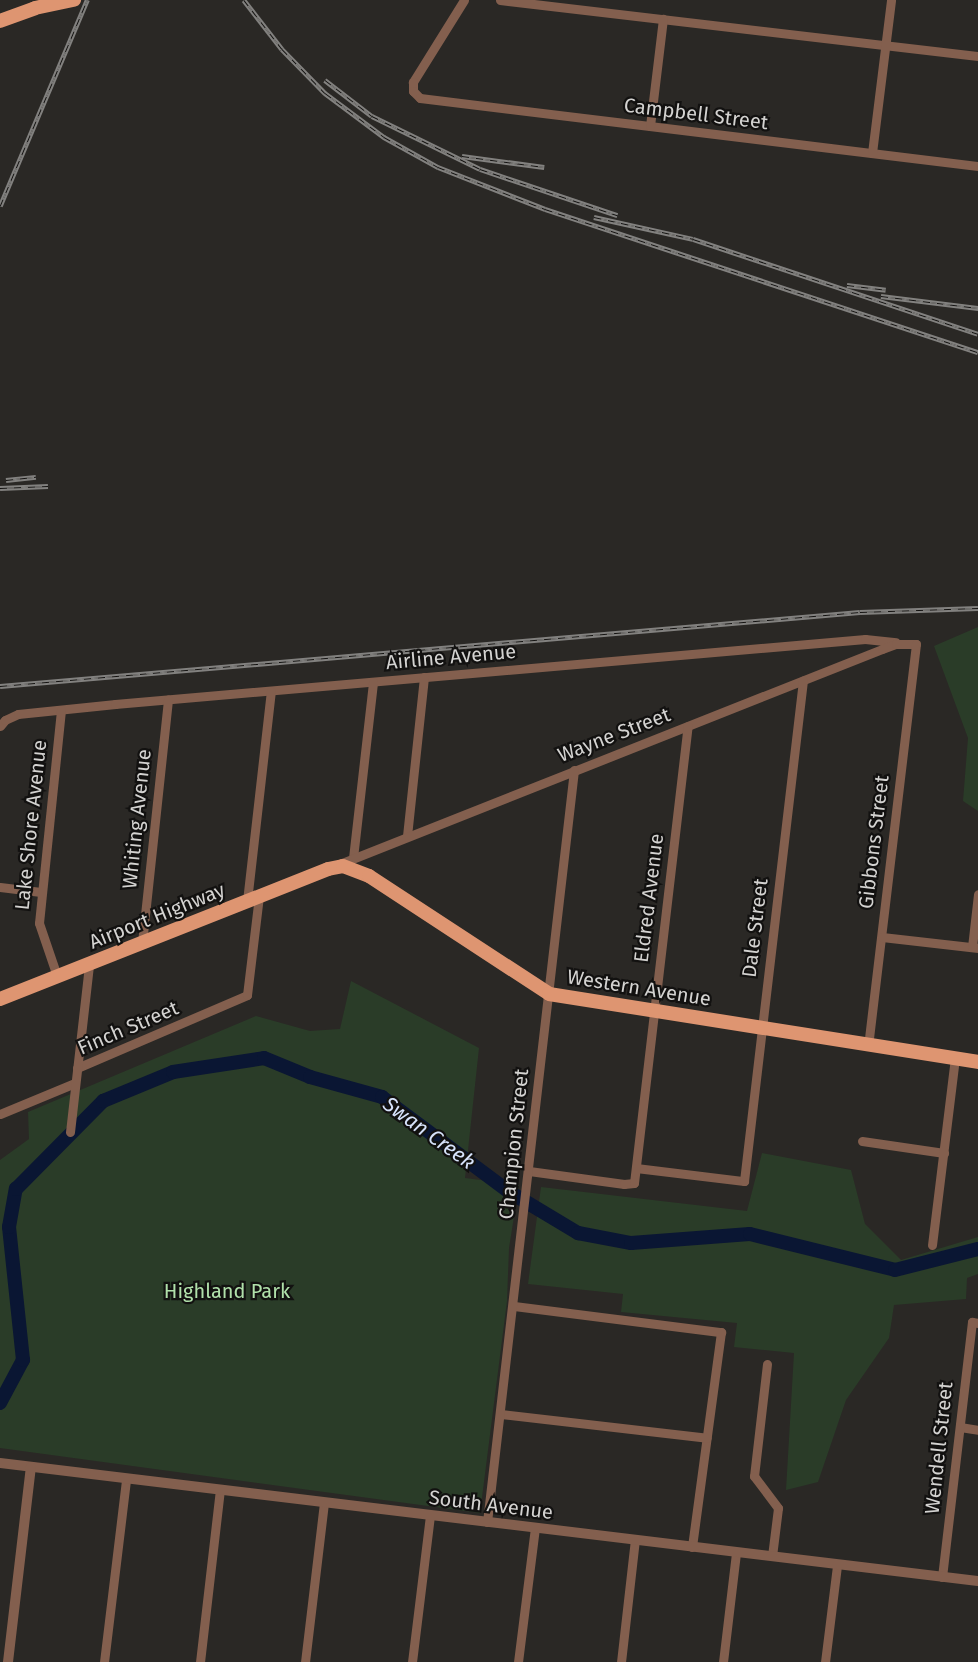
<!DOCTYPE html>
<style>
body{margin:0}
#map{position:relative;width:978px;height:1662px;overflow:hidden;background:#2a2825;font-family:"Fira Sans",sans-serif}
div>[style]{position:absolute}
.green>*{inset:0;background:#2a3c28}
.river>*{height:14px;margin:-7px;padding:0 7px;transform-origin:7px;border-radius:7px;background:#0a1633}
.minor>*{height:9px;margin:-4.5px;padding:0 4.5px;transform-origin:4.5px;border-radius:4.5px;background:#835f4e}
.tertiary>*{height:10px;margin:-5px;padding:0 5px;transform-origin:5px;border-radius:5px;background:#835f4e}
.primary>*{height:14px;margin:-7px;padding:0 7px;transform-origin:7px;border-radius:7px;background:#de9571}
.rail>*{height:4.5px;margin-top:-2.25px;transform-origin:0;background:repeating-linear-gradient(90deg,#121110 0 7px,#82817f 0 14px);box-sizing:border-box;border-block:2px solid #82817f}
span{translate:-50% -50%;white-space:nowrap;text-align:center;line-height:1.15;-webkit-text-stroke:4.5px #121110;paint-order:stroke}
.street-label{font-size:20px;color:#d4d3d1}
.park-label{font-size:20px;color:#b0e0aa}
.water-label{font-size:21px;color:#d7e3fb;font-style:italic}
</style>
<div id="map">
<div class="green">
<i style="clip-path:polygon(978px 627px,978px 811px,963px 801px,968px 738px,934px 646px)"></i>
<i style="clip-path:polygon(351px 981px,479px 1048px,465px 1178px,519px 1185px,509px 1248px,507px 1301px,480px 1513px,0 1448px,0 1160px,29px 1139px,28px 1112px,256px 1016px,310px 1031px,340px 1029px)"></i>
<i style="clip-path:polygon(762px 1153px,851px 1170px,865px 1224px,901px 1260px,978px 1237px,978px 1274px,967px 1278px,966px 1299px,894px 1305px,889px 1338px,846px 1400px,818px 1482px,786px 1490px,794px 1353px,734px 1347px,737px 1323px,621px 1312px,623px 1294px,528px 1284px,541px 1187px,747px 1211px)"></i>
</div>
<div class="river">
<i style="left:0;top:1403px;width:49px;rotate:-61.9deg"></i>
<i style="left:23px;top:1360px;width:134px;rotate:-96deg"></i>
<i style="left:9px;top:1227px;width:39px;rotate:-80deg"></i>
<i style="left:16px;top:1189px;width:124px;rotate:-45.3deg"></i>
<i style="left:103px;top:1101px;width:76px;rotate:-22.5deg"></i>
<i style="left:173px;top:1072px;width:92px;rotate:-8.7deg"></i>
<i style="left:264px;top:1058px;width:50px;rotate:22.4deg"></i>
<i style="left:310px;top:1077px;width:75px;rotate:15.5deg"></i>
<i style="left:382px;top:1097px;width:157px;rotate:36.7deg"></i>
<i style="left:508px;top:1191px;width:82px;rotate:31deg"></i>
<i style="left:578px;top:1233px;width:54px;rotate:10.7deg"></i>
<i style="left:631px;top:1243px;width:119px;rotate:-4.3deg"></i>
<i style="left:750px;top:1234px;width:149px;rotate:13.9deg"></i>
<i style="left:895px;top:1270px;width:86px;rotate:-14.2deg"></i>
</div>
<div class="minor">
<i style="left:464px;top:0;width:97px;rotate:121.9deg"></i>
<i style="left:413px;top:82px;width:9px;rotate:90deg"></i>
<i style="left:413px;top:91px;width:10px;rotate:45deg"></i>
<i style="left:420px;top:98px;width:562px;rotate:6.95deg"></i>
<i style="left:500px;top:0;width:481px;rotate:6.7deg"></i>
<i style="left:650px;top:126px;width:108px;rotate:-83.1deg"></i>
<i style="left:872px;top:153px;width:154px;rotate:-82.9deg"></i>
<i style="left:0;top:726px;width:8px;rotate:-50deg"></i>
<i style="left:5px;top:720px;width:14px;rotate:-25deg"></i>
<i style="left:18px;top:714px;width:98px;rotate:-5.9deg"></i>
<i style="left:115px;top:704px;width:753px;rotate:-4.95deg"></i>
<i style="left:865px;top:639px;width:31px;rotate:6deg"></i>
<i style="left:407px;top:836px;width:160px;rotate:-83.9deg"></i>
<i style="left:353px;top:858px;width:177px;rotate:-83.5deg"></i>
<i style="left:337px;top:865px;width:586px;rotate:-21.62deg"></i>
<i style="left:882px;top:649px;width:15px;rotate:-20deg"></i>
<i style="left:896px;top:644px;width:20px"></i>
<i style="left:916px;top:644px;width:404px;rotate:96.8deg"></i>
<i style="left:0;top:887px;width:41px;rotate:7deg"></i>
<i style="left:247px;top:901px;width:211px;rotate:-83.5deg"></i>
<i style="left:882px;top:937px;width:97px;rotate:6.5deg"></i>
<i style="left:142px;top:943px;width:245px;rotate:-83.9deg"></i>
<i style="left:972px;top:947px;width:53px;rotate:-83.5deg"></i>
<i style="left:57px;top:976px;width:56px;rotate:-108.8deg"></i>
<i style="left:39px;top:923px;width:214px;rotate:-84.1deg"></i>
<i style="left:77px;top:1068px;width:185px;rotate:-23.2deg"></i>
<i style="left:247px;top:995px;width:100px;rotate:-83.1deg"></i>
<i style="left:0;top:1114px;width:81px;rotate:-22.5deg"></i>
<i style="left:70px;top:1132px;width:169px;rotate:-83.5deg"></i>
<i style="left:862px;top:1141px;width:83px;rotate:8.3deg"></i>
<i style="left:636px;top:1168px;width:109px;rotate:6.9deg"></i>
<i style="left:744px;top:1181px;width:504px;rotate:-83.28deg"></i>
<i style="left:529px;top:1171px;width:96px;rotate:7.8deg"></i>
<i style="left:624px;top:1184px;width:10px;rotate:-6deg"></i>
<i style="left:634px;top:1183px;width:460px;rotate:-83.3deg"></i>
<i style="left:932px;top:1245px;width:187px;rotate:-83deg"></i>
<i style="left:514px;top:1306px;width:209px;rotate:7.2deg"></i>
<i style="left:721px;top:1332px;width:217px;rotate:97.7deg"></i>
<i style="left:767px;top:1364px;width:113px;rotate:96.6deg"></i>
<i style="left:754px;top:1476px;width:40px;rotate:53deg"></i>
<i style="left:778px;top:1508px;width:48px;rotate:97.1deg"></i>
<i style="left:501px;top:1414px;width:207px;rotate:6.6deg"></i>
<i style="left:960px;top:1427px;width:18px;rotate:9deg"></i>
<i style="left:487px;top:1522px;width:757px;rotate:-83.4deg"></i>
<i style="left:942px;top:1577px;width:257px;rotate:-83.3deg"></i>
<i style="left:972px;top:1322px;width:6px;rotate:9deg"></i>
<i style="left:104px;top:1662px;width:184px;rotate:-83.1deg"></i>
<i style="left:200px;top:1662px;width:173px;rotate:-83.4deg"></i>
<i style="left:305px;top:1662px;width:161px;rotate:-83.2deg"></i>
<i style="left:412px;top:1662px;width:148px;rotate:-83deg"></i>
<i style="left:518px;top:1662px;width:135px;rotate:-82.8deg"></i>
<i style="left:621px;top:1662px;width:123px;rotate:-83.5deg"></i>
<i style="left:723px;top:1662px;width:110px;rotate:-83.2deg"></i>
<i style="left:825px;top:1662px;width:98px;rotate:-82.9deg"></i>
</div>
<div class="tertiary">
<i style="left:0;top:1463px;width:985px;rotate:6.88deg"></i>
<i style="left:8px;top:1662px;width:196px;rotate:-83.3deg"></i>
</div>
<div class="primary">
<i style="left:0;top:21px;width:37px;rotate:-20deg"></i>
<i style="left:35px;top:8px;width:40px;rotate:-12deg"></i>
<i style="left:0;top:999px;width:353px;rotate:-21.6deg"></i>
<i style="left:328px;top:869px;width:15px;rotate:-11deg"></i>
<i style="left:343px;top:866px;width:28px;rotate:21deg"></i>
<i style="left:369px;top:876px;width:215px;rotate:33.2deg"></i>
<i style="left:549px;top:994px;width:434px;rotate:9deg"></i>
</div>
<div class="rail">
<i style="left:244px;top:0;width:62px;rotate:52.2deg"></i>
<i style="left:282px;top:49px;width:62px;rotate:45.7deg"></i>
<i style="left:325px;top:93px;width:74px;rotate:36.7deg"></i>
<i style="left:384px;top:137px;width:62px;rotate:29.1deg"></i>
<i style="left:438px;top:167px;width:115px;rotate:21.4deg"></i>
<i style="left:545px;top:209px;width:456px;rotate:18.3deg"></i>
<i style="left:325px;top:80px;width:59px;rotate:37.5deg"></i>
<i style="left:372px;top:116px;width:120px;rotate:26.1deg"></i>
<i style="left:480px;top:169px;width:145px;rotate:18.6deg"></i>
<i style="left:462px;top:156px;width:83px;rotate:7.6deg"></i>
<i style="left:0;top:206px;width:224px;rotate:-67.1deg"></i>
<i style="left:594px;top:217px;width:101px;rotate:12.5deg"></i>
<i style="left:693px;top:239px;width:300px;rotate:18.4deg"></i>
<i style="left:847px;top:285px;width:39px;rotate:7deg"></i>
<i style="left:881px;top:296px;width:98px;rotate:7.1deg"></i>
<i style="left:6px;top:480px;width:30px;rotate:-6deg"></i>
<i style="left:0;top:488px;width:48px;rotate:-2.4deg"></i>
<i style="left:0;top:686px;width:863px;rotate:-4.92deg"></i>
<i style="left:860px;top:612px;width:118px;rotate:-1.9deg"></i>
</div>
<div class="street-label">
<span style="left:696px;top:114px;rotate:7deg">Campbell Street</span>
<span style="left:451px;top:657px;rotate:-5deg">Airline Avenue</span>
<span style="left:614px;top:735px;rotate:-21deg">Wayne Street</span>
<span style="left:137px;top:819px;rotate:-84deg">Whiting Avenue</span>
<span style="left:31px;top:825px;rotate:-84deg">Lake Shore Avenue</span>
<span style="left:874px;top:842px;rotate:-83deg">Gibbons Street</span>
<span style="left:649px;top:898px;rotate:-83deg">Eldred Avenue</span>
<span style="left:157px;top:916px;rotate:-22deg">Airport Highway</span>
<span style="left:755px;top:928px;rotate:-83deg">Dale Street</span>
<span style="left:639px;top:988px;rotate:9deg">Western Avenue</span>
<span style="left:128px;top:1028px;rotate:-23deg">Finch Street</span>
<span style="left:514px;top:1144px;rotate:-84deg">Champion Street</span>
<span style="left:939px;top:1448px;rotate:-84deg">Wendell Street</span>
<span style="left:491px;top:1505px;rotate:7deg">South Avenue</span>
</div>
<div class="park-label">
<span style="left:227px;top:1291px">Highland Park</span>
</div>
<div class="water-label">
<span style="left:429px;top:1133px;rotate:36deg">Swan Creek</span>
</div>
</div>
